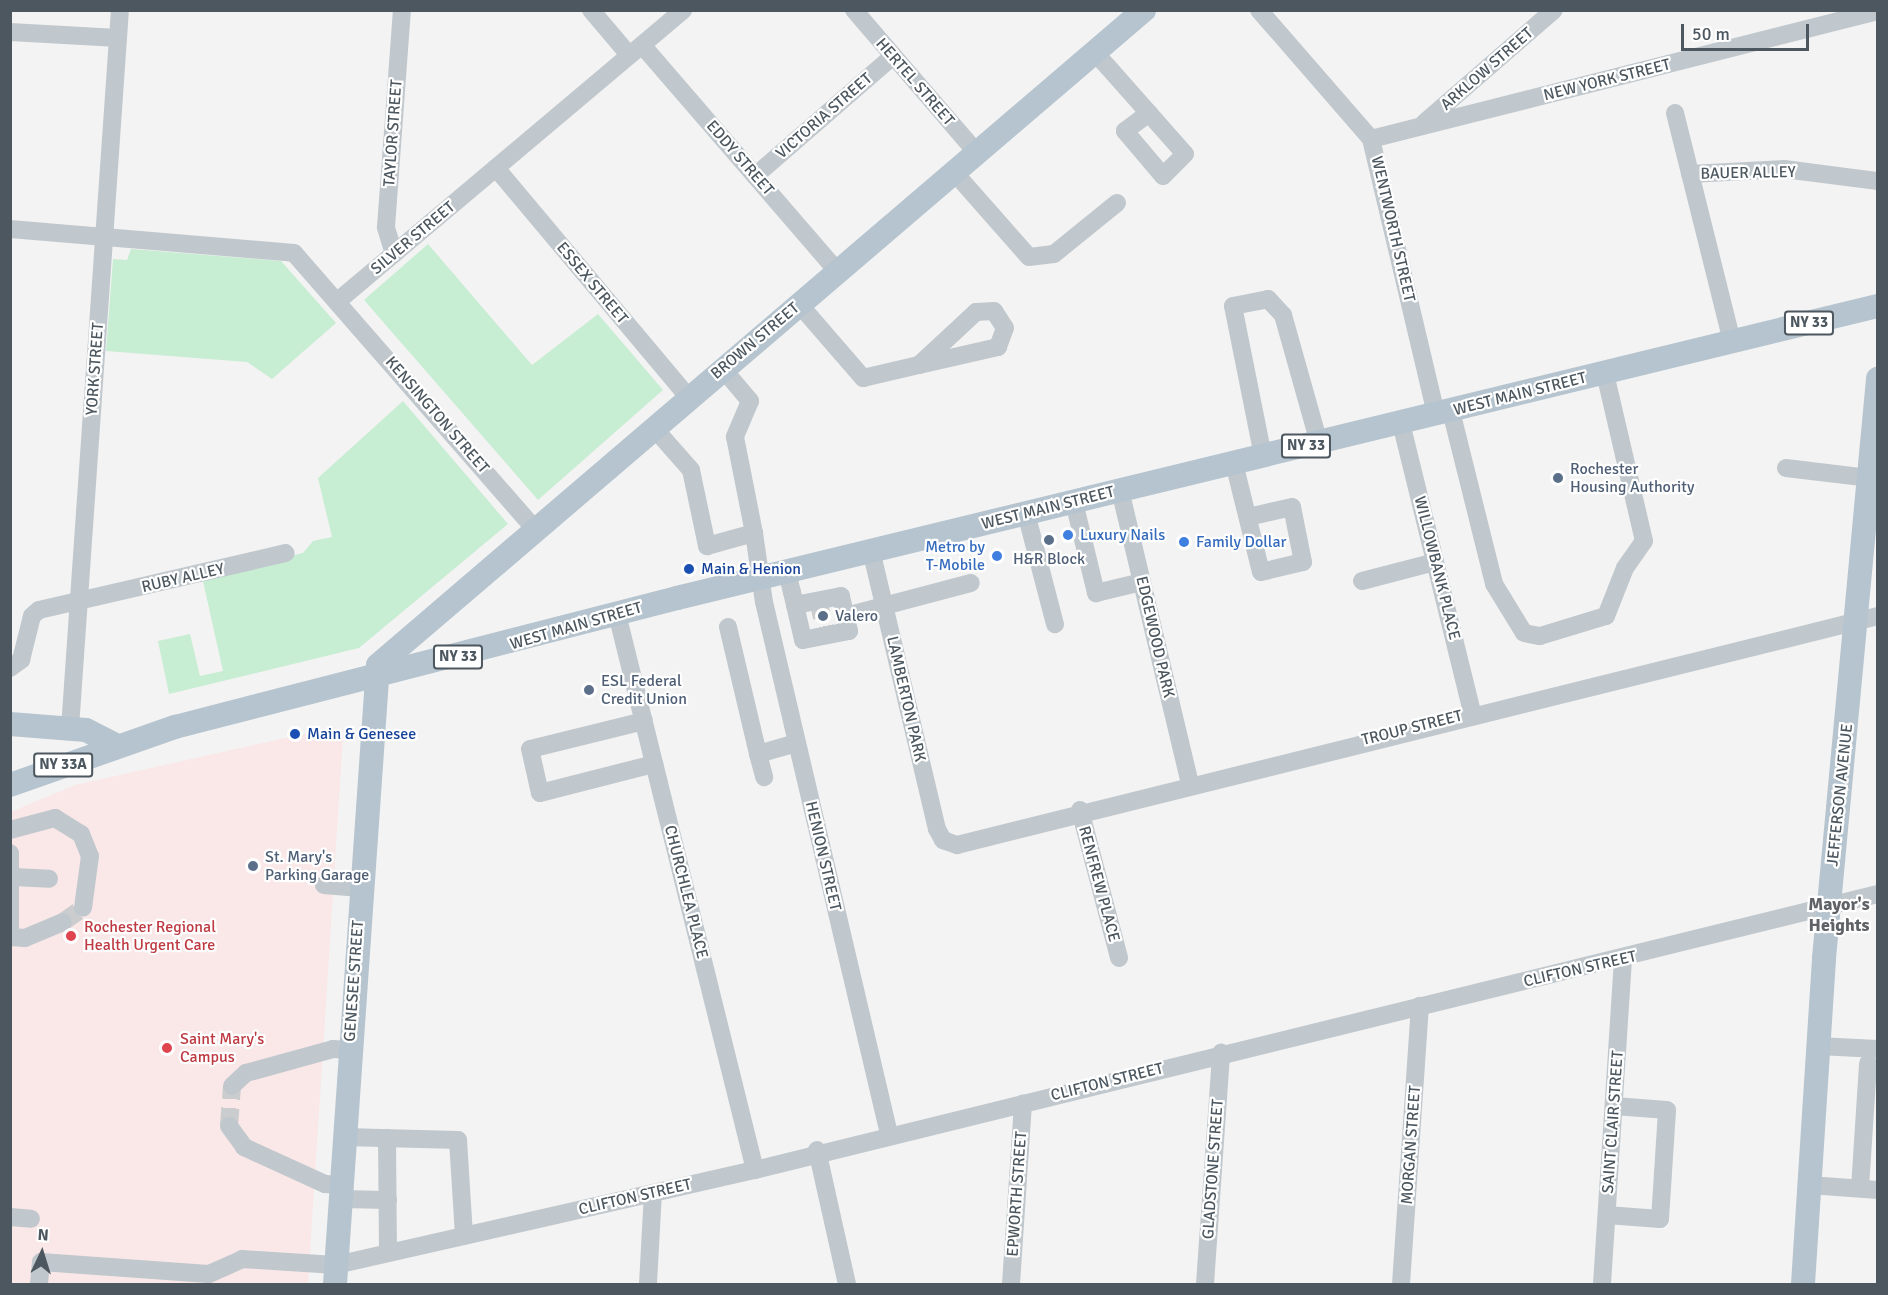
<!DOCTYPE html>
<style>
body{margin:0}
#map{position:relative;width:1888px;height:1295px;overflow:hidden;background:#f4f3f3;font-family:Signika,sans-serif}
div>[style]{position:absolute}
.medical>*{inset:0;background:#fae7e7}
.green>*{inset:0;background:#c7edd2}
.minor-tunnel>*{height:18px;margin-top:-9px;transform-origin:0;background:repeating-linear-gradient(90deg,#caccce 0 18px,transparent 0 27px)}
.minor>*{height:18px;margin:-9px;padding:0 9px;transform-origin:9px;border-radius:9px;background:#c0c8cd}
.major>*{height:24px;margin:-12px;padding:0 12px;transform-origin:12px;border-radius:12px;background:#b5c4ce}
.dots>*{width:16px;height:16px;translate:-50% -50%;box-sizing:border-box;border:3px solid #fff;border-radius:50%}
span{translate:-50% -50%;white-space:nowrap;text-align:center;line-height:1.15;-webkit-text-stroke:4.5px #fff;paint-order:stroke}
.shield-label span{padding:2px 4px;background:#fff;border:2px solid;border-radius:4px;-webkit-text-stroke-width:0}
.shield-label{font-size:15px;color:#4c575f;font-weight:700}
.street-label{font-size:16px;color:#4c575f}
.service-label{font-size:16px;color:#4e5e75}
.left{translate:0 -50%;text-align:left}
.shop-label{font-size:16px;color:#366cbe}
.right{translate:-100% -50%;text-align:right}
.transit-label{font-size:16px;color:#164399}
.health-label{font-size:16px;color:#be3a42}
.neighbourhood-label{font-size:18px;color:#5f6367;font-weight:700}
.frame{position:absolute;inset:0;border:12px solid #4c575f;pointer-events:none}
.north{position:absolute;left:12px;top:1223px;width:60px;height:60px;-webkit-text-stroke:4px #fff;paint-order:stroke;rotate:4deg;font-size:16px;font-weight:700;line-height:24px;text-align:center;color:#4c575f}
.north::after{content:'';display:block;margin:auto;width:21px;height:27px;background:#4c575f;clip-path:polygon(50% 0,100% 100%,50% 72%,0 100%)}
.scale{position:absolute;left:1681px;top:24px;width:128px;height:27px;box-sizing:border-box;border:3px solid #4c575f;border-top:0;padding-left:8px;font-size:18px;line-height:21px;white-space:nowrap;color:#4c575f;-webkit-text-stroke:4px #fff;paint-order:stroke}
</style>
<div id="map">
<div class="medical">
<i style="clip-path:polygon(335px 727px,343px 737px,308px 1284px,11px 1284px,11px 812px,75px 785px)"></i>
</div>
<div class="green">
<i style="clip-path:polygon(428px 244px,532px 365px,598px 314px,663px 390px,538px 500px,364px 300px)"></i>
<i style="clip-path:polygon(131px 249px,281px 261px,336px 323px,272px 379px,247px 362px,106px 351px,113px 259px,127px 260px)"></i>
<i style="clip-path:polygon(403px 401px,508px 524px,359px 648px,169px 694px,158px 641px,190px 634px,200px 676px,223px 671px,202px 577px,303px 553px,313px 541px,332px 537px,318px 478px)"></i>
</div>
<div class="minor-tunnel">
<i style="left:818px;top:600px;width:37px;rotate:77deg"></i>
<i style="left:63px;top:922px;width:24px;rotate:-35deg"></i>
<i style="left:229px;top:1126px;width:40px;rotate:-85.7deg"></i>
</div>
<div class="minor">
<i style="left:591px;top:10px;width:59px;rotate:49.8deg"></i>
<i style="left:854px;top:10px;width:189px;rotate:49.3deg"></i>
<i style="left:1259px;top:10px;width:171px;rotate:49deg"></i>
<i style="left:1371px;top:139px;width:284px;rotate:76.7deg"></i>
<i style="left:10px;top:32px;width:108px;rotate:3.2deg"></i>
<i style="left:642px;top:45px;width:298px;rotate:49.2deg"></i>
<i style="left:1095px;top:53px;width:19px;rotate:47deg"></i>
<i style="left:1108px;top:67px;width:116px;rotate:48.5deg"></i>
<i style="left:1185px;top:154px;width:31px;rotate:135deg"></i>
<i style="left:1163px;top:176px;width:59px;rotate:-130.2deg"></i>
<i style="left:1125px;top:131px;width:30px;rotate:-37deg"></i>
<i style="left:1675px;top:113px;width:236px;rotate:76deg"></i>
<i style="left:1424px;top:123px;width:172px;rotate:-41deg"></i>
<i style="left:1371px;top:139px;width:523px;rotate:-14.17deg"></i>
<i style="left:496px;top:168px;width:300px;rotate:50deg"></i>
<i style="left:954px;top:172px;width:113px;rotate:48.6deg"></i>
<i style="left:1029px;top:257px;width:25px;rotate:-7deg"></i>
<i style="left:1054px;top:254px;width:81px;rotate:-39deg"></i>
<i style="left:1690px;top:174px;width:94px;rotate:-3deg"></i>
<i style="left:1784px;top:169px;width:95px;rotate:7.3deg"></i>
<i style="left:755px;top:176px;width:183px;rotate:-41deg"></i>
<i style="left:10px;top:229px;width:285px;rotate:4.8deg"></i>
<i style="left:294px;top:253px;width:366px;rotate:48.9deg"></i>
<i style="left:394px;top:254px;width:28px;rotate:-107deg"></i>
<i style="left:386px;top:227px;width:218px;rotate:-85.8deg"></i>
<i style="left:339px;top:300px;width:450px;rotate:-40.1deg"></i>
<i style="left:799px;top:304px;width:98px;rotate:49.1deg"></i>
<i style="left:863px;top:378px;width:57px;rotate:-13.1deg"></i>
<i style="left:919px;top:365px;width:81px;rotate:-12.8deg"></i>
<i style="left:998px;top:347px;width:20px;rotate:-70deg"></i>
<i style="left:1005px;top:328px;width:20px;rotate:-123deg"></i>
<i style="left:994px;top:311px;width:18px;rotate:177deg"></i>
<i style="left:976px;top:312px;width:78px;rotate:137.1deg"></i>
<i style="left:723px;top:369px;width:42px;rotate:49.8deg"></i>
<i style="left:750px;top:401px;width:39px;rotate:113deg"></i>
<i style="left:735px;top:437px;width:98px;rotate:78.8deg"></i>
<i style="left:1451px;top:411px;width:178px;rotate:76deg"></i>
<i style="left:1494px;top:584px;width:57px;rotate:58.5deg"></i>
<i style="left:1524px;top:633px;width:16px;rotate:11deg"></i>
<i style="left:1540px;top:636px;width:69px;rotate:-16.9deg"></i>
<i style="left:1606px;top:616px;width:52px;rotate:-68.4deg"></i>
<i style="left:1625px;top:568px;width:33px;rotate:-55deg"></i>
<i style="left:1644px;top:541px;width:172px;rotate:-103.1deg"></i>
<i style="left:1401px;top:423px;width:299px;rotate:76.2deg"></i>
<i style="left:654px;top:428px;width:56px;rotate:48.6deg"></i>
<i style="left:691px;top:470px;width:78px;rotate:78.1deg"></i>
<i style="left:707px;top:546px;width:49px;rotate:-15.5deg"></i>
<i style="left:754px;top:533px;width:70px;rotate:81.8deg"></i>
<i style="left:764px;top:602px;width:546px;rotate:76.78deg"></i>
<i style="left:1263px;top:456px;width:153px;rotate:-101.3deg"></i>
<i style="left:1233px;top:306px;width:36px;rotate:-11deg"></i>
<i style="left:1268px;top:299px;width:22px;rotate:47deg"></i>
<i style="left:1283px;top:315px;width:133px;rotate:74.3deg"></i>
<i style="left:1234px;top:463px;width:112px;rotate:76.1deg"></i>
<i style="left:1261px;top:572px;width:43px;rotate:-13.4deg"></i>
<i style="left:1303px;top:562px;width:56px;rotate:-101.3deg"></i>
<i style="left:1292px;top:507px;width:45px;rotate:167.2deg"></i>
<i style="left:1786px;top:468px;width:85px;rotate:6.8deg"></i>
<i style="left:1120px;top:490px;width:301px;rotate:76.6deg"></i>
<i style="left:1074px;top:502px;width:94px;rotate:76.4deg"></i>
<i style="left:1096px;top:593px;width:47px;rotate:-13.4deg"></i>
<i style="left:1026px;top:513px;width:115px;rotate:75.4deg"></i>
<i style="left:871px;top:550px;width:287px;rotate:76.7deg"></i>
<i style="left:937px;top:829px;width:13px;rotate:61deg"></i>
<i style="left:943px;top:840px;width:15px;rotate:20deg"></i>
<i style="left:957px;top:845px;width:949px;rotate:-13.96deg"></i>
<i style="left:787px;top:571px;width:22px;rotate:77deg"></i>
<i style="left:792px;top:592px;width:13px;rotate:77deg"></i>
<i style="left:795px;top:605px;width:36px;rotate:77deg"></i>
<i style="left:803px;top:640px;width:47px;rotate:-11.1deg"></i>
<i style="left:849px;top:631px;width:36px;rotate:-103deg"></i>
<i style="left:841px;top:596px;width:47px;rotate:168.9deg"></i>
<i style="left:1362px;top:581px;width:75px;rotate:-14.6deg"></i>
<i style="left:617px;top:614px;width:573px;rotate:76.06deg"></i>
<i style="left:846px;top:616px;width:129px;rotate:-14.8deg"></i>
<i style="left:728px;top:627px;width:130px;rotate:76.7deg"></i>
<i style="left:758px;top:754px;width:40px;rotate:-16deg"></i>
<i style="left:10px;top:668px;width:14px;rotate:-36deg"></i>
<i style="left:21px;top:660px;width:45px;rotate:-76deg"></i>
<i style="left:32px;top:616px;width:9px;rotate:-41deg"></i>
<i style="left:39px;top:610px;width:253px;rotate:-13deg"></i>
<i style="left:644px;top:721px;width:117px;rotate:166.2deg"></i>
<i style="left:530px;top:749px;width:45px;rotate:77.2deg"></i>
<i style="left:540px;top:793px;width:118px;rotate:-14.3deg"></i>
<i style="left:70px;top:728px;width:720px;rotate:-86.02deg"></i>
<i style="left:758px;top:754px;width:24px;rotate:75deg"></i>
<i style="left:1080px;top:810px;width:153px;rotate:75.2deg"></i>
<i style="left:10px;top:830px;width:47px;rotate:-14.9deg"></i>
<i style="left:55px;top:818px;width:31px;rotate:32deg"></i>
<i style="left:81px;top:834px;width:24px;rotate:68deg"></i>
<i style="left:90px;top:856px;width:52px;rotate:97.7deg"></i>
<i style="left:10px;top:853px;width:83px;rotate:90deg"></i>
<i style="left:14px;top:877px;width:35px;rotate:3deg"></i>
<i style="left:324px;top:885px;width:36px;rotate:5deg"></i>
<i style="left:10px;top:937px;width:15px;rotate:4deg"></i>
<i style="left:25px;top:938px;width:41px;rotate:-22.8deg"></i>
<i style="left:1818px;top:1046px;width:60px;rotate:2.9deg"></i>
<i style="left:232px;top:1086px;width:19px;rotate:-43deg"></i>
<i style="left:246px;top:1073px;width:90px;rotate:-15.4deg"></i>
<i style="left:333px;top:1049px;width:17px;rotate:3deg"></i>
<i style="left:229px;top:1126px;width:26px;rotate:54deg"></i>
<i style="left:244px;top:1147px;width:89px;rotate:24.6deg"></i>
<i style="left:325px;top:1184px;width:16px;rotate:4deg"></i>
<i style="left:344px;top:1137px;width:114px;rotate:1.5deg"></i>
<i style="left:458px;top:1140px;width:96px;rotate:86.4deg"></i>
<i style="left:387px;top:1138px;width:115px;rotate:89.5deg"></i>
<i style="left:817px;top:1150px;width:137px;rotate:77.4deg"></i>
<i style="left:1809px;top:1185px;width:69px;rotate:4.1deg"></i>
<i style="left:1860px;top:1188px;width:125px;rotate:-86.3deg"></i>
<i style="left:341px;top:1199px;width:47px;rotate:1.2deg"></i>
<i style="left:1607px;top:1215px;width:53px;rotate:4.3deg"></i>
<i style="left:1660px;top:1219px;width:109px;rotate:-86.3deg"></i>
<i style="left:1667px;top:1110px;width:53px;rotate:-175.7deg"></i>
<i style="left:10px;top:1217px;width:21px;rotate:5deg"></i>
<i style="left:39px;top:1284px;width:22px;rotate:-85deg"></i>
<i style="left:41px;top:1262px;width:168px;rotate:4.1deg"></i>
<i style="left:209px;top:1274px;width:36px;rotate:-24deg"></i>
<i style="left:242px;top:1259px;width:94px;rotate:3.7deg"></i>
<i style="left:336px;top:1265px;width:430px;rotate:-12.8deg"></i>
<i style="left:755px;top:1170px;width:1156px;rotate:-13.81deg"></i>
<i style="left:648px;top:1284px;width:91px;rotate:-86.9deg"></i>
<i style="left:1011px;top:1284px;width:181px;rotate:-86.2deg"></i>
<i style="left:1205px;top:1284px;width:232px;rotate:-86deg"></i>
<i style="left:1401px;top:1284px;width:279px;rotate:-86.1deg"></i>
<i style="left:1602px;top:1284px;width:326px;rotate:-86.3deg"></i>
</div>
<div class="major">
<i style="left:10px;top:724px;width:76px;rotate:4.5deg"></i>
<i style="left:86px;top:730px;width:34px;rotate:27deg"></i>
<i style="left:10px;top:785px;width:175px;rotate:-19.4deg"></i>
<i style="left:175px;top:727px;width:518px;rotate:-14.41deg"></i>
<i style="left:677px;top:598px;width:1236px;rotate:-13.67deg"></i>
<i style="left:335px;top:1284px;width:620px;rotate:-86.03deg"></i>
<i style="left:378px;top:665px;width:1008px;rotate:-40.53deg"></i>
<i style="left:1803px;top:1284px;width:327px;rotate:-86.3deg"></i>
<i style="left:1824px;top:958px;width:582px;rotate:-84.67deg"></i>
</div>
<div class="dots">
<i style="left:1558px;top:478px;background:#5c6f8a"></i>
<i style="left:1068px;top:535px;background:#3f7fe0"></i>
<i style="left:1049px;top:540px;background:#5c6f8a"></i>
<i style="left:1184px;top:542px;background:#3f7fe0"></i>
<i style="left:997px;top:556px;background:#3f7fe0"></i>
<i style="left:689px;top:569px;background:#1a4fb4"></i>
<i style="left:823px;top:616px;background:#5c6f8a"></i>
<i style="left:589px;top:690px;background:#5c6f8a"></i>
<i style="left:295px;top:734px;background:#1a4fb4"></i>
<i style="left:253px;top:866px;background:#5c6f8a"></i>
<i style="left:71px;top:936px;background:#e0444e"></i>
<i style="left:167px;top:1048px;background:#e0444e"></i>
</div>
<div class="shield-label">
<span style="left:1809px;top:323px">NY 33</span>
<span style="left:1306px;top:446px">NY 33</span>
<span style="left:458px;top:657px">NY 33</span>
<span style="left:63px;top:765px">NY 33A</span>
</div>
<div class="street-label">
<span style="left:1487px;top:69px;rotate:-41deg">ARKLOW STREET</span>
<span style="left:1607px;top:80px;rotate:-14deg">NEW YORK STREET</span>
<span style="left:915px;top:82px;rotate:49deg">HERTEL STREET</span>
<span style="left:824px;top:116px;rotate:-41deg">VICTORIA STREET</span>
<span style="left:393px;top:133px;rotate:-86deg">TAYLOR STREET</span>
<span style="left:740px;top:158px;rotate:49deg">EDDY STREET</span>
<span style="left:1748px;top:173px;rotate:-1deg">BAUER ALLEY</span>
<span style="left:1393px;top:229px;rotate:77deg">WENTWORTH STREET</span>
<span style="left:413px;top:238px;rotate:-40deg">SILVER STREET</span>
<span style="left:592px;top:283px;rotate:50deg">ESSEX STREET</span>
<span style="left:755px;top:341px;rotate:-40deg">BROWN STREET</span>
<span style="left:95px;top:369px;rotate:-86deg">YORK STREET</span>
<span style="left:1520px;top:394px;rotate:-14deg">WEST MAIN STREET</span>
<span style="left:437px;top:415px;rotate:49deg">KENSINGTON STREET</span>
<span style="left:1048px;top:508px;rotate:-14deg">WEST MAIN STREET</span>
<span style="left:1437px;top:568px;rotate:76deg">WILLOWBANK PLACE</span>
<span style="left:183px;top:578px;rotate:-13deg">RUBY ALLEY</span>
<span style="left:576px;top:626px;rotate:-16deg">WEST MAIN STREET</span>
<span style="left:1155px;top:637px;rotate:77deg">EDGEWOOD PARK</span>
<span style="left:906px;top:699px;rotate:77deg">LAMBERTON PARK</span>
<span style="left:1412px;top:728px;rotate:-14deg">TROUP STREET</span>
<span style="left:1840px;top:795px;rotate:-84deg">JEFFERSON AVENUE</span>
<span style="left:823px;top:856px;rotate:77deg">HENION STREET</span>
<span style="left:1099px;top:884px;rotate:75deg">RENFREW PLACE</span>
<span style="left:686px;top:892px;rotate:76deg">CHURCHLEA PLACE</span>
<span style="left:1580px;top:969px;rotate:-13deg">CLIFTON STREET</span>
<span style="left:354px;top:981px;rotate:-86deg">GENESEE STREET</span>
<span style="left:1107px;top:1082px;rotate:-14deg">CLIFTON STREET</span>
<span style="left:1613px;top:1122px;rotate:-86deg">SAINT CLAIR STREET</span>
<span style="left:1411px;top:1145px;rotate:-86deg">MORGAN STREET</span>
<span style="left:1213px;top:1169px;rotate:-86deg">GLADSTONE STREET</span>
<span style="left:1017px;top:1194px;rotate:-86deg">EPWORTH STREET</span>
<span style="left:635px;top:1197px;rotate:-13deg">CLIFTON STREET</span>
</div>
<div class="service-label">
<span class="left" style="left:1570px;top:478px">Rochester<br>Housing Authority</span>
<span style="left:1049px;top:559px">H&amp;R Block</span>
<span class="left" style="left:835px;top:616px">Valero</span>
<span class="left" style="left:601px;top:690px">ESL Federal<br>Credit Union</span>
<span class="left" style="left:265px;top:866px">St. Mary's<br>Parking Garage</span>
</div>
<div class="shop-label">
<span class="left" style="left:1080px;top:535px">Luxury Nails</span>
<span class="left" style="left:1196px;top:542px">Family Dollar</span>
<span class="right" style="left:985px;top:556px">Metro by<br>T-Mobile</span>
</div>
<div class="transit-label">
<span class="left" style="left:701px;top:569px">Main &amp; Henion</span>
<span class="left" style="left:307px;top:734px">Main &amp; Genesee</span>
</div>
<div class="health-label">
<span class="left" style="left:84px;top:936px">Rochester Regional<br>Health Urgent Care</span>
<span class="left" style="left:180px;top:1048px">Saint Mary's<br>Campus</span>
</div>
<div class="neighbourhood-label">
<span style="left:1839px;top:915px">Mayor's<br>Heights</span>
</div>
<div class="frame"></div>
<div class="north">N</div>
<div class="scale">50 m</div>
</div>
